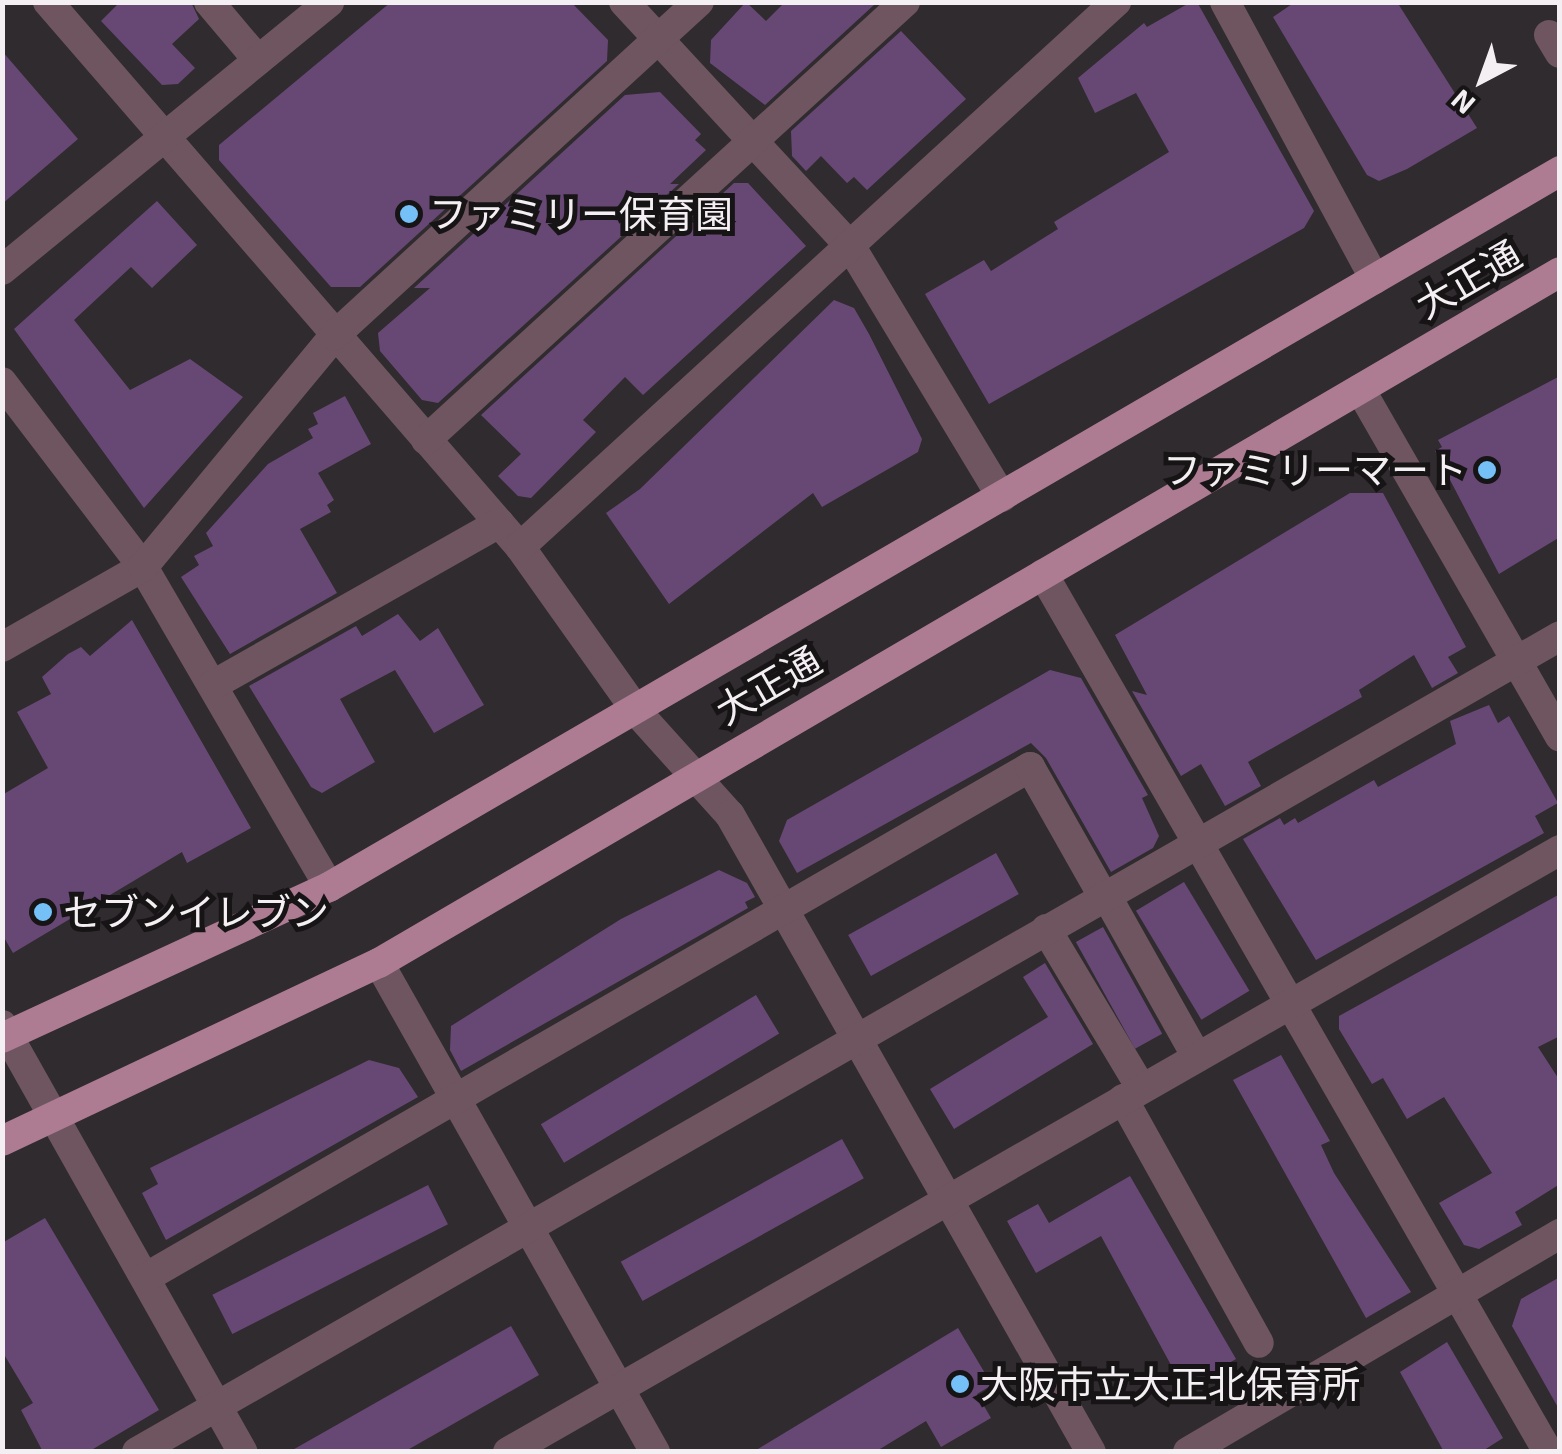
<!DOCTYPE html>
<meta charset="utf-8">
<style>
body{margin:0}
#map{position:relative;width:1562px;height:1454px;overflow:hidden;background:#302b2f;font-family:"Exo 2","Noto Sans JP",sans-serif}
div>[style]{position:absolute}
.building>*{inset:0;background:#674875;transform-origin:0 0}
.minor>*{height:30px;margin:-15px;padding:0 15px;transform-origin:15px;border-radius:15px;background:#6e5560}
.major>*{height:30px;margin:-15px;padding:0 15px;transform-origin:15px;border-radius:15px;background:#ae7c92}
.dots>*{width:28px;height:28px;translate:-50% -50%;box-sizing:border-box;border:5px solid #171416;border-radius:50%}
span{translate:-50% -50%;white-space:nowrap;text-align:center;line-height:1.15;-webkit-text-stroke:10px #171416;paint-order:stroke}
.poi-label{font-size:38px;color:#f3eff2}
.left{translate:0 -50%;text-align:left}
.right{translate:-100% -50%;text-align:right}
.street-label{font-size:38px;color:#f3eff2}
.frame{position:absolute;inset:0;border:5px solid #f3eff2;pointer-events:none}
.north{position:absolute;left:1432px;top:30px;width:100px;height:100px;-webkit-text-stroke:8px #171416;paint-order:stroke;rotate:221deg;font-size:28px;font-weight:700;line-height:40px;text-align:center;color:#f3eff2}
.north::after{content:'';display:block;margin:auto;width:35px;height:45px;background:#f3eff2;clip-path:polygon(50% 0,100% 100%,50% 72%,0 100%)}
</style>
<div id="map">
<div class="building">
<i style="clip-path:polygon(120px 2px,191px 2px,199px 19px,172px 44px,195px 68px,178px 84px,162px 85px,101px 21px)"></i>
<i style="clip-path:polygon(391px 2px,571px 2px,608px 40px,607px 61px,360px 287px,331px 287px,219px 160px,219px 145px)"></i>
<i style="clip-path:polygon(746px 2px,766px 21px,785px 2px,875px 4px,765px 105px,710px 63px,711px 40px)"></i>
<i style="clip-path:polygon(1191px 2px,1197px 2px,1314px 211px,1304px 228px,989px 404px,925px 294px,984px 260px,991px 271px,1058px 229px,1054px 222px,1169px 152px,1136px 93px,1095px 113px,1078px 78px,1144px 23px,1147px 27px)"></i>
<i style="clip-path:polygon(1295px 2px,1397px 2px,1477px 128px,1407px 169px,1379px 181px,1367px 175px,1273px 17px)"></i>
<i style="clip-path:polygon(901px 31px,966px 99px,867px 190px,854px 177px,847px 183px,821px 156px,806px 171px,792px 156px,791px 131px)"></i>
<i style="clip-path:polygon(2px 51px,78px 139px,2px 204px)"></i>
<i style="clip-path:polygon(660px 92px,701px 134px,695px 140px,706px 150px,670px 184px,679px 184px,438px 403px,422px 400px,380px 351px,378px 333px,430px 288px,414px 288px,625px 95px)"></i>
<i style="clip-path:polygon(734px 183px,748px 183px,806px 246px,643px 395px,625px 377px,583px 420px,596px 432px,531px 498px,518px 496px,498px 476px,521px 454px,481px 415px)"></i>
<i style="clip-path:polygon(157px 201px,197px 245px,152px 288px,131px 267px,74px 320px,130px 390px,190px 359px,243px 397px,144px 508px,14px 329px)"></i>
<i style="clip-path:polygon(834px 300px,854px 308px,869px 334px,922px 439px,918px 452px,822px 507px,813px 493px,669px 604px,606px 513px,640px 489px)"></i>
<i style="clip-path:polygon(1560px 376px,1560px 537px,1499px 574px,1435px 451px,1442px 447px,1438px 440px)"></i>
<i style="clip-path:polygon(345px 396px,371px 444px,318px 473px,334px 500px,327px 505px,331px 512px,300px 529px,337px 593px,230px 654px,181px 577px,199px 565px,194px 556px,213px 546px,206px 533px,268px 464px,313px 438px,308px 429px,318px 424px,313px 413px)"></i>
<i style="clip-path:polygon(1350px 493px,1383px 493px,1466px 647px,1448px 657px,1458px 673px,1432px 688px,1414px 655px,1359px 690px,1362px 697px,1248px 762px,1261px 786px,1225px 806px,1201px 764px,1181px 776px,1132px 691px,1147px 695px,1115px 635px)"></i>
<i style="clip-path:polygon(398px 614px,420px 641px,438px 628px,484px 705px,434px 733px,395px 670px,340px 699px,375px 762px,322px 793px,311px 787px,249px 686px,356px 626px,362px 636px)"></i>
<i style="clip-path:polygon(132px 620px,251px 828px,187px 863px,182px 852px,13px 953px,2px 934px,2px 795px,48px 768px,17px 712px,51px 694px,42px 677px,68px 654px,81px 647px,90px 656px)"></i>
<i style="clip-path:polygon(1050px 670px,1081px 678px,1148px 795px,1142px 798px,1159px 836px,1153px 848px,1111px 872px,1046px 758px,1031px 743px,797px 873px,779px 841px,787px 820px)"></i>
<i style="clip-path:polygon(1489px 705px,1498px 723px,1509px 716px,1558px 803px,1535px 816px,1544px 833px,1316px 960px,1243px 839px,1280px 818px,1284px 825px,1295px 818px,1298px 823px,1374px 780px,1378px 787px,1456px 744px,1450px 721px)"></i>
<i style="left:996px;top:853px;width:47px;height:169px;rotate:61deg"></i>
<i style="clip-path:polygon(719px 870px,747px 883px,755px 897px,745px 902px,748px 908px,461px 1071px,450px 1050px,451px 1026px,621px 919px)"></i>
<i style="left:1184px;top:882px;width:127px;height:56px;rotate:59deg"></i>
<i style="clip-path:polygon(1560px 894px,1560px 1036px,1538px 1047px,1560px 1081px,1560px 1184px,1515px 1212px,1522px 1225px,1479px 1249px,1464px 1245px,1439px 1203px,1492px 1173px,1444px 1097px,1407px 1119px,1383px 1078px,1372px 1084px,1339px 1029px,1339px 1016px)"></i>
<i style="left:1103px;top:927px;width:122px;height:31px;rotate:61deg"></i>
<i style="clip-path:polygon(1045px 963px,1093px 1044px,954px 1129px,930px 1089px,1048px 1017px,1023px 977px)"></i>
<i style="left:756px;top:995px;width:45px;height:251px;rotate:59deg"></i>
<i style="clip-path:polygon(1281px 1055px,1330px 1141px,1321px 1145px,1334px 1173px,1411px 1292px,1366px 1318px,1233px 1080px)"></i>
<i style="clip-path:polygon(369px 1060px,399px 1068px,418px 1097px,166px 1240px,142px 1193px,158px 1184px,150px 1168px)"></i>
<i style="left:842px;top:1139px;width:45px;height:253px;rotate:61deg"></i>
<i style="clip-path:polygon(1130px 1176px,1236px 1359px,1184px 1389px,1101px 1236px,1036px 1273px,1007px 1221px,1038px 1204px,1049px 1223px)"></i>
<i style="left:428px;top:1185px;width:44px;height:242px;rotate:63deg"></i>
<i style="clip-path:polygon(45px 1218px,159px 1410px,88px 1452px,43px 1452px,21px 1410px,33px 1403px,2px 1351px,2px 1243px)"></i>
<i style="clip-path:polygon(1560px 1277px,1560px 1411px,1512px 1326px,1521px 1299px)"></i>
<i style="clip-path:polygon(511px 1326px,539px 1375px,404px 1452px,289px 1452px)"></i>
<i style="clip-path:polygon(958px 1328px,992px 1385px,977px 1394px,991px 1418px,941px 1447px,926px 1421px,875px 1452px,753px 1452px)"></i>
<i style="clip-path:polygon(1447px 1342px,1503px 1438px,1481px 1452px,1444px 1452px,1400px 1372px)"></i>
</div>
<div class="minor">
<i style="left:48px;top:2px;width:721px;rotate:49.11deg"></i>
<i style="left:520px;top:547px;width:204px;rotate:54.6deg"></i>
<i style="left:638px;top:713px;width:137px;rotate:48deg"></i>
<i style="left:730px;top:815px;width:732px;rotate:60.46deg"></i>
<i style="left:209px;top:2px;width:76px;rotate:49.8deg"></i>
<i style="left:624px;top:2px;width:334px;rotate:47.2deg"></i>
<i style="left:851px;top:247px;width:292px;rotate:58.9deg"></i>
<i style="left:1225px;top:2px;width:315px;rotate:61.6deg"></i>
<i style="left:1549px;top:35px;width:21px;rotate:59deg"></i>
<i style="left:2px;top:270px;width:423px;rotate:-39.3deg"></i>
<i style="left:2px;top:382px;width:233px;rotate:52.7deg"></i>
<i style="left:143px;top:567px;width:370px;rotate:59.8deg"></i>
<i style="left:1360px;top:389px;width:401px;rotate:60.1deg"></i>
<i style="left:426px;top:440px;width:649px;rotate:-42.44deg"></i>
<i style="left:520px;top:547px;width:808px;rotate:-42.44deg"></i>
<i style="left:1043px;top:574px;width:1013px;rotate:60.09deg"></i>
<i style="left:2px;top:647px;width:162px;rotate:-29.6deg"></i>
<i style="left:143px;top:567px;width:300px;rotate:-50.4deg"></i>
<i style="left:334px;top:336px;width:495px;rotate:-42.5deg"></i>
<i style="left:213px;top:685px;width:329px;rotate:-29.5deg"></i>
<i style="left:1106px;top:895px;width:186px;rotate:60.7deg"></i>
<i style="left:1046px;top:929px;width:185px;rotate:59.1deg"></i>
<i style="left:379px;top:963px;width:562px;rotate:60.56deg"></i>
<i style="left:2px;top:1025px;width:490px;rotate:60.6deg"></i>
<i style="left:1123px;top:1099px;width:279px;rotate:60.9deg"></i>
<i style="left:145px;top:1278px;width:1022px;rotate:-30deg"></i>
<i style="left:1030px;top:767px;width:148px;rotate:60.5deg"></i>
<i style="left:137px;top:1452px;width:1640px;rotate:-29.83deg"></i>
<i style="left:508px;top:1452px;width:1212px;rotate:-29.78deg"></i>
<i style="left:1188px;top:1452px;width:431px;rotate:-30.4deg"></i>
</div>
<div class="major">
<i style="left:2px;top:1038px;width:360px;rotate:-24.8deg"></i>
<i style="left:329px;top:887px;width:1424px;rotate:-30.18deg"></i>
<i style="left:2px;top:1141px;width:417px;rotate:-25.3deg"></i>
<i style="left:379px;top:963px;width:1368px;rotate:-30.33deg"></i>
</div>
<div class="dots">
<i style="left:409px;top:214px;background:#75c0f6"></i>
<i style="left:1487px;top:470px;background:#75c0f6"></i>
<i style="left:43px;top:912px;background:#75c0f6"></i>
<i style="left:960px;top:1384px;background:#75c0f6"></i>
</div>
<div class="poi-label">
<span class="left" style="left:429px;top:214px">ファミリー保育園</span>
<span class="right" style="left:1467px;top:470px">ファミリーマート</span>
<span class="left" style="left:63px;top:912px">セブンイレブン</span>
<span class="left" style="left:980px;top:1384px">大阪市立大正北保育所</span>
</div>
<div class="street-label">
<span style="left:1468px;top:279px;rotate:-30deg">大正通</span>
<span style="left:768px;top:685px;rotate:-30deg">大正通</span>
</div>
<div class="frame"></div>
<div class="north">N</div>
</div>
